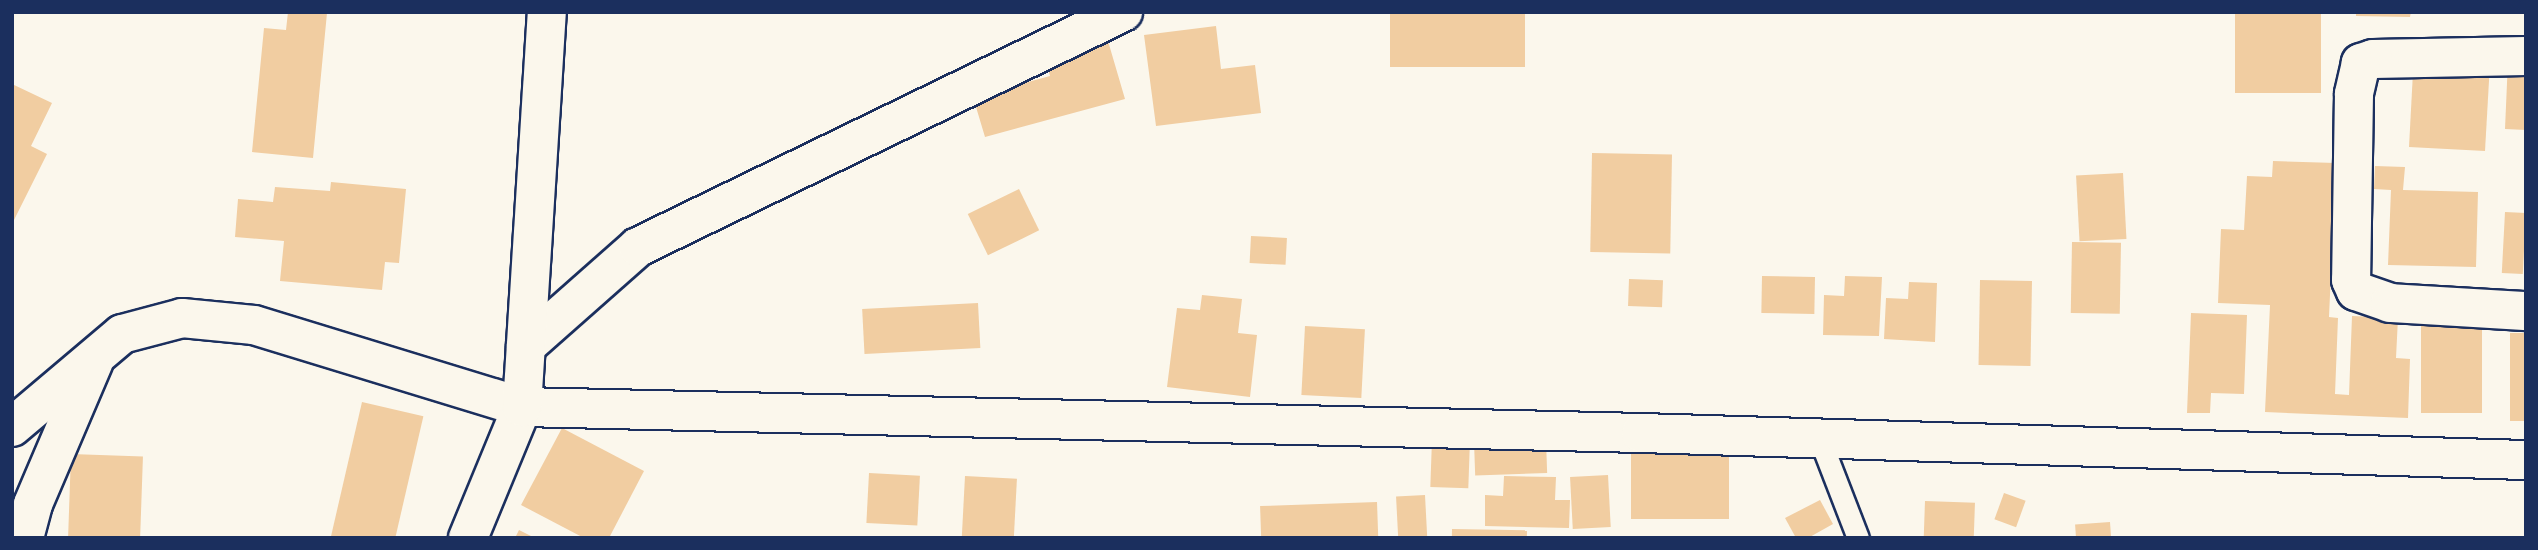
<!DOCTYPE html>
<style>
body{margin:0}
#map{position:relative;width:2538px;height:550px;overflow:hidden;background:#fbf7ec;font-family:Kalam,sans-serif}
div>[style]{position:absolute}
.building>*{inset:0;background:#f1cda1;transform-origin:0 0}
.roads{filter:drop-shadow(2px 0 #1b2f5e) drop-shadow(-2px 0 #1b2f5e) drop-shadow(0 2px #1b2f5e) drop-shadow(0 -2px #1b2f5e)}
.service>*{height:21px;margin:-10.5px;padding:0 10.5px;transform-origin:10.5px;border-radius:10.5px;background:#fbf7ec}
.minor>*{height:38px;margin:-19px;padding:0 19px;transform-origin:19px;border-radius:19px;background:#fbf7ec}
.tertiary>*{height:38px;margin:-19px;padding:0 19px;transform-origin:19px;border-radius:19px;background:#fbf7ec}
span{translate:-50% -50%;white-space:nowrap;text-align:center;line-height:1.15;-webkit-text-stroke:6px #fbf7ec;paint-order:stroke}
.frame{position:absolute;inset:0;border:14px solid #1b2f5e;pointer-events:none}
</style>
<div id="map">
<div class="building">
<i style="clip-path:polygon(288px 12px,327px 13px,313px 158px,252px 152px,264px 28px,286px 30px)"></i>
<i style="left:1390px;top:12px;width:135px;height:55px"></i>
<i style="left:2235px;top:12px;width:86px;height:81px"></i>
<i style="clip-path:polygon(2356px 12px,2411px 12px,2410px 17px,2356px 16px)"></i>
<i style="clip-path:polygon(1216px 26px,1221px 69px,1255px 65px,1261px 113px,1156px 126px,1144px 35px)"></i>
<i style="clip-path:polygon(1108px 41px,1125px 99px,985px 137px,973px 97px,1050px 76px,1045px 58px)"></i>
<i style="clip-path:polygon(2508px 60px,2526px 60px,2526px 130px,2505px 129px)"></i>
<i style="clip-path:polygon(2490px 63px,2485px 151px,2409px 147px,2413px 72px)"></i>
<i style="clip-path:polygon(12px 84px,52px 103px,31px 146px,47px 154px,12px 224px)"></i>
<i style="left:1592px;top:153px;width:80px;height:99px;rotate:1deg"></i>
<i style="clip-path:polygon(2273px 161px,2336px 163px,2329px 317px,2338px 318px,2335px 394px,2349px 395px,2352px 316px,2398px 318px,2396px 358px,2410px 359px,2408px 418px,2265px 412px,2270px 305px,2218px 303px,2221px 229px,2244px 230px,2247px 176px,2272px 177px)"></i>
<i style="clip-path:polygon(2375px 166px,2405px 167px,2403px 190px,2478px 192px,2476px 267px,2388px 265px,2391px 190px,2374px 189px)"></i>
<i style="left:2123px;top:173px;width:66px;height:47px;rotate:87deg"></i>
<i style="clip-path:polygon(331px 182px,406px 189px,399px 263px,385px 262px,382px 290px,280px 281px,284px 241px,235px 237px,238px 199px,273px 202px,275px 187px,330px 191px)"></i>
<i style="left:1019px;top:189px;width:46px;height:57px;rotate:64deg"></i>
<i style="left:2505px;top:212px;width:21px;height:61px;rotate:3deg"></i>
<i style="left:1251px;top:236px;width:36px;height:27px;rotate:3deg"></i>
<i style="left:2072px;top:242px;width:49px;height:71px;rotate:1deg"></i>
<i style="left:1762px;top:276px;width:53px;height:37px;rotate:1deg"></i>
<i style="clip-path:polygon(1845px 276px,1882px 277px,1879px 336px,1823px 335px,1824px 295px,1844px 296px)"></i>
<i style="left:1629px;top:279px;width:34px;height:27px;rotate:2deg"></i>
<i style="left:1980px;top:280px;width:52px;height:85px;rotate:1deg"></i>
<i style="clip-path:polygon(1909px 282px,1937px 283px,1935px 342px,1884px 339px,1886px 298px,1908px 299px)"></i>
<i style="clip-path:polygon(1202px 295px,1242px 299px,1238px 333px,1257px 335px,1250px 397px,1167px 387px,1177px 308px,1200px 310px)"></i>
<i style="left:978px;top:303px;width:45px;height:116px;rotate:87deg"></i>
<i style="clip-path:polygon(2191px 313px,2247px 315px,2244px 394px,2211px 393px,2210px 413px,2187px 413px)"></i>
<i style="left:2421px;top:321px;width:61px;height:92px"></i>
<i style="left:1305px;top:326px;width:60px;height:69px;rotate:3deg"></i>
<i style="left:2510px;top:333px;width:16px;height:88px"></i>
<i style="left:362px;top:402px;width:63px;height:140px;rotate:13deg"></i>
<i style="clip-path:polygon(562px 428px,644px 471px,609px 538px,584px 538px,521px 505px)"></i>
<i style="left:1432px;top:439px;width:38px;height:48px;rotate:2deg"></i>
<i style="left:1546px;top:440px;width:33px;height:72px;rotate:88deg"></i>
<i style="left:1729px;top:450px;width:69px;height:98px;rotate:90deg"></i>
<i style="left:71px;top:454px;width:72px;height:84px;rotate:2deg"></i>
<i style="left:869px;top:473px;width:51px;height:50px;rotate:3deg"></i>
<i style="left:1608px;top:475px;width:52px;height:38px;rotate:87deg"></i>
<i style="left:965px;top:476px;width:52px;height:62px;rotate:3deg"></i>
<i style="clip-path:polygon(1504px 476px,1556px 477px,1555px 500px,1570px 500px,1569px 528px,1485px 526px,1485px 495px,1503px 496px)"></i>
<i style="left:2004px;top:493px;width:23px;height:28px;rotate:20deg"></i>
<i style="left:1425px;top:495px;width:43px;height:29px;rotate:87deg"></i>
<i style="clip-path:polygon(1820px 500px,1833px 524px,1808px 538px,1796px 538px,1785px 518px)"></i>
<i style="left:1925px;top:501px;width:50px;height:37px;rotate:2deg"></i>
<i style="left:1377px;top:502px;width:36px;height:117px;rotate:88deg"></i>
<i style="left:2110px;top:522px;width:16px;height:35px;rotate:86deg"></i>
<i style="left:1452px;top:529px;width:75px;height:9px;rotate:1deg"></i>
<i style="clip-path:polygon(519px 530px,535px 538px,515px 538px)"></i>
</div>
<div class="roads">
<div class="service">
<i style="left:1819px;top:437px;width:108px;rotate:68.9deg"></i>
</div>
<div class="minor">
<i style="left:2526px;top:56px;width:153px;rotate:178.9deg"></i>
<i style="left:2373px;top:59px;width:13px;rotate:162deg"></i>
<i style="left:2361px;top:63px;width:32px;rotate:103deg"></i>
<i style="left:2354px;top:94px;width:186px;rotate:90.9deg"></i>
<i style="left:2351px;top:280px;width:12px;rotate:66deg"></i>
<i style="left:2356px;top:291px;width:36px;rotate:19deg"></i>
<i style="left:2390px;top:303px;width:136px;rotate:3.4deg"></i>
<i style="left:526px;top:346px;width:149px;rotate:-41.5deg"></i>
<i style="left:638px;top:247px;width:539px;rotate:-25.85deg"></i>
<i style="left:12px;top:427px;width:144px;rotate:-40.2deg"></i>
<i style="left:122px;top:334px;width:62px;rotate:-14.9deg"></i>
<i style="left:182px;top:318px;width:72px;rotate:5.6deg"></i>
<i style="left:254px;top:325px;width:280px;rotate:17deg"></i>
<i style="left:522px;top:407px;width:1119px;rotate:1.33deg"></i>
<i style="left:1641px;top:433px;width:885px;rotate:1.75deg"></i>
<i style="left:24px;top:538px;width:35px;rotate:-75deg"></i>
<i style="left:33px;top:504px;width:155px;rotate:-66.9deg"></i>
</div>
<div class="tertiary">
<i style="left:468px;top:538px;width:142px;rotate:-67.6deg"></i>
<i style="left:522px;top:407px;width:396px;rotate:-86.4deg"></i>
</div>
</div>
<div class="frame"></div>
</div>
